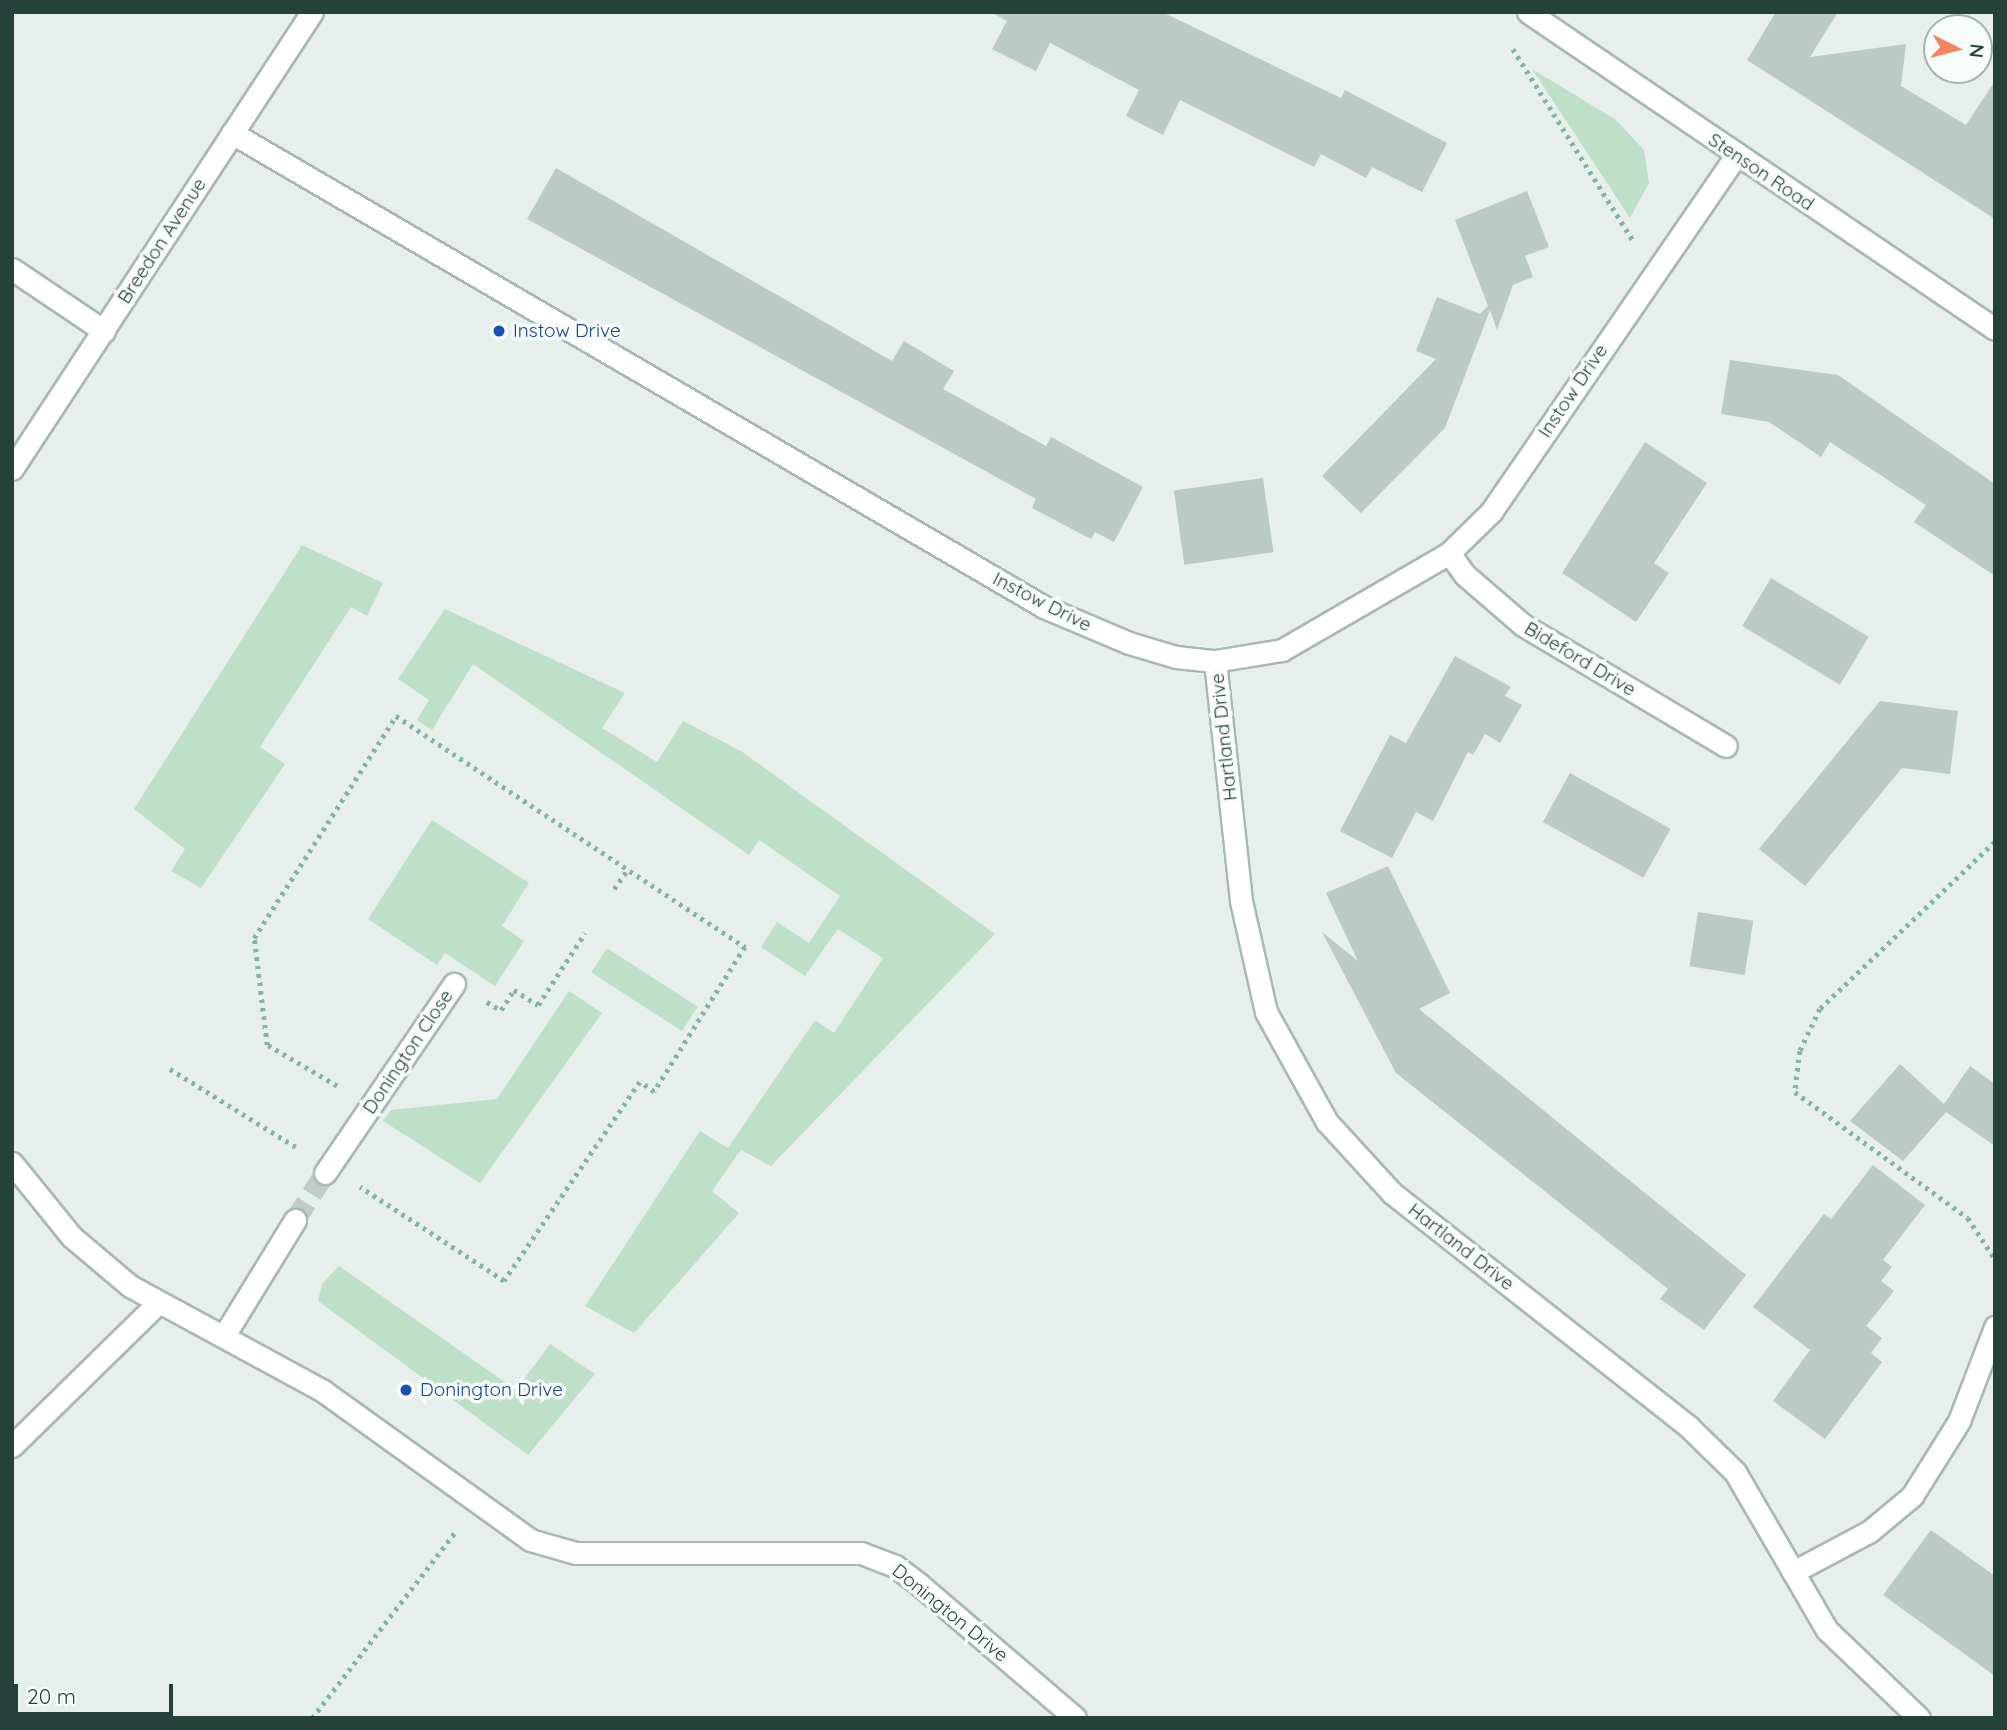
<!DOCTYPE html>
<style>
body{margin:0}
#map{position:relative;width:2007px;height:1730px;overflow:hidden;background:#e6efeb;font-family:Quicksand,sans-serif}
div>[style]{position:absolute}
.green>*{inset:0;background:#bfe0c8;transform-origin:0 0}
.building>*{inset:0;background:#bbcac4;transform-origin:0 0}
.minor-tunnel>*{height:21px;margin-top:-10.5px;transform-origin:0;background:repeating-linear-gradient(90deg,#bfccc8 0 21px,transparent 0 31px)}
.path>*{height:4.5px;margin-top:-2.25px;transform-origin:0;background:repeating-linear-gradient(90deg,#86b3a5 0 3.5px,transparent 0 8.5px)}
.roads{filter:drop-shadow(2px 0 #a8b8b2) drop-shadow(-2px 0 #a8b8b2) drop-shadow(0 2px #a8b8b2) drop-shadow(0 -2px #a8b8b2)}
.service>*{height:21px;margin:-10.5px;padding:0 10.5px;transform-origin:10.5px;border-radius:10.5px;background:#fff}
.minor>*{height:21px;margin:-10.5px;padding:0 10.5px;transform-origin:10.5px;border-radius:10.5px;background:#fff}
.tertiary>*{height:21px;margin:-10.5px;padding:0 10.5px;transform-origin:10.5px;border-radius:10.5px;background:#fff}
.dots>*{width:19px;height:19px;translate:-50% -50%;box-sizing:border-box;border:4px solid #f7fbf9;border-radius:50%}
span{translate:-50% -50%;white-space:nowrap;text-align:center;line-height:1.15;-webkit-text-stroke:7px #f7fbf9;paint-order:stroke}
.street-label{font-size:19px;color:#24423a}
.transit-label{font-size:19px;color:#164399}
.left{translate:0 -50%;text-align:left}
.frame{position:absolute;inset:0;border:14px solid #24423a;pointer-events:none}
.north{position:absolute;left:1923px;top:14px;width:70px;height:70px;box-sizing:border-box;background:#f7fbf9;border:2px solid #a3b1ad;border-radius:50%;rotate:96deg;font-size:19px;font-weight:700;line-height:28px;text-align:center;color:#24423a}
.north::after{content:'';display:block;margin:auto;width:24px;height:32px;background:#f4845f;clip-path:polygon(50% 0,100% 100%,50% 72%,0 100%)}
.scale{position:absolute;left:14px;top:1684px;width:159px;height:32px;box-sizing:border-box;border:4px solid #24423a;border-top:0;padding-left:9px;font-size:21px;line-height:24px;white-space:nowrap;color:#24423a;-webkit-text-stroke:5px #f7fbf9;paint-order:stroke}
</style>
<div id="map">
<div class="green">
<i style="clip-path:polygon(1532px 69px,1616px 120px,1644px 150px,1649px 183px,1630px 218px)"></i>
<i style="clip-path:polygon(302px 545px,383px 583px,367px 616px,351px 607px,260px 747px,285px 764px,201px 888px,171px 871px,185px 849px,134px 809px)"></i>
<i style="clip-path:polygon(445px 609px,625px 693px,602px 728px,657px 762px,683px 721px,741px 751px,995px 934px,771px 1166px,741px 1150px,712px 1191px,739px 1213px,634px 1333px,585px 1306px,700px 1131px,728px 1148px,815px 1020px,834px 1033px,883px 958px,838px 929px,805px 976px,761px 947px,777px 922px,809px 943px,840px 896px,759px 840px,749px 855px,473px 664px,432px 730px,417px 720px,429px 700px,398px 679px)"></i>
<i style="clip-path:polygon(432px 820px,529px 883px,502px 926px,524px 941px,495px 986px,445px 953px,437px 965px,368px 919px)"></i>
<i style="left:607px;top:948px;width:108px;height:29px;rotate:33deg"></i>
<i style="clip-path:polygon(569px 991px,602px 1013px,480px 1183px,383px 1121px,391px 1110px,497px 1099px)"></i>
<i style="clip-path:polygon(339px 1266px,516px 1390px,550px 1344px,595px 1374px,528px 1455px,318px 1301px,322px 1284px)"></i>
</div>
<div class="building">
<i style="clip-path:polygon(991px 12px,1162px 12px,1341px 98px,1345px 90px,1447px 143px,1422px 192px,1372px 167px,1366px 178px,1321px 154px,1314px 167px,1180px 100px,1163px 135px,1126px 116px,1139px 90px,1050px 43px,1036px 71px,992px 49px,1007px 21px)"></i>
<i style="clip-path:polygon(1776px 12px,1838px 12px,1810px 57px,1906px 44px,1901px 86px,1966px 125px,1995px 81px,1995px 219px,1747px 60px)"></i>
<i style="clip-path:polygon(556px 168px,892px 361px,904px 341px,954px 371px,943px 389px,1046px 446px,1051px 437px,1143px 487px,1114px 542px,1095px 532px,1091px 539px,1032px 508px,1036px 499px,527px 219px)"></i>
<i style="clip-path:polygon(1527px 191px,1549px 247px,1525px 256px,1533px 277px,1513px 285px,1497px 330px,1490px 310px,1445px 428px,1361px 513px,1322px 476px,1436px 359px,1416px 351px,1437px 297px,1480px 314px,1488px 306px,1455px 220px)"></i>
<i style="clip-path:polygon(1730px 360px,1838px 375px,1995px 484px,1995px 576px,1914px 522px,1926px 505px,1830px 442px,1821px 457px,1769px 422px,1721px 414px)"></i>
<i style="clip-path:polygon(1645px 442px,1707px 483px,1654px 563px,1669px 573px,1636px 622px,1562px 573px)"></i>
<i style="left:1263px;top:478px;width:75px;height:90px;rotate:82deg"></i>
<i style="left:1771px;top:578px;width:114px;height:56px;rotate:31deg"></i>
<i style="clip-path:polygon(1455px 656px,1511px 687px,1505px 696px,1522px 705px,1500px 743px,1485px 734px,1473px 755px,1468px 752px,1433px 821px,1416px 812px,1392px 858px,1340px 831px,1390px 735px,1406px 743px)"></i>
<i style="clip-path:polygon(1880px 701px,1958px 711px,1950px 774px,1902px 768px,1805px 886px,1759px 849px)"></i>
<i style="left:1570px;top:773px;width:115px;height:56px;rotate:29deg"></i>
<i style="clip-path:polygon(1388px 866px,1450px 993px,1419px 1009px,1746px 1275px,1704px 1330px,1660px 1299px,1668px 1289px,1396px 1073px,1322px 932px,1358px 961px,1326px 893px)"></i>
<i style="left:1698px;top:912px;width:56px;height:55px;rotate:9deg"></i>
<i style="clip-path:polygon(1900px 1064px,1944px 1104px,1970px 1066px,1995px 1084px,1995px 1146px,1946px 1112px,1903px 1161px,1850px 1121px)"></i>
<i style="clip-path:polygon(1873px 1165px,1925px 1205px,1883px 1260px,1892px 1267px,1881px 1281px,1894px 1291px,1866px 1326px,1882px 1338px,1871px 1353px,1882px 1362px,1825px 1439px,1773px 1401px,1810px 1350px,1753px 1307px,1824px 1214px,1831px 1219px)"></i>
<i style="clip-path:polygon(1931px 1530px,1995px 1576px,1995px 1676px,1883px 1595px)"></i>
</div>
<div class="minor-tunnel">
<i style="left:295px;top:1220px;width:56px;rotate:-57.4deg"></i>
</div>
<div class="path">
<i style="left:1513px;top:49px;width:226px;rotate:57.9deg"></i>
<i style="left:1995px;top:842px;width:242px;rotate:136.3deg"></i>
<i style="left:1820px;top:1009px;width:47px;rotate:115.5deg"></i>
<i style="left:1800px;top:1051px;width:41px;rotate:97deg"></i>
<i style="left:1795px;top:1092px;width:214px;rotate:36.1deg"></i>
<i style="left:1968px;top:1218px;width:49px;rotate:56.6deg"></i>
<i style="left:614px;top:889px;width:24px;rotate:-55deg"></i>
<i style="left:487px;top:1002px;width:16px;rotate:30deg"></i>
<i style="left:501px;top:1010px;width:24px;rotate:-57deg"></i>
<i style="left:514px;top:990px;width:28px;rotate:32deg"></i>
<i style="left:538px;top:1005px;width:86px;rotate:-56.9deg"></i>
<i style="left:170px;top:1069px;width:148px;rotate:31.8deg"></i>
<i style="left:337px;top:1086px;width:81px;rotate:-149.6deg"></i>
<i style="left:267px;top:1045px;width:108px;rotate:-96.9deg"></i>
<i style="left:254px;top:938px;width:264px;rotate:-57.4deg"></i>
<i style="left:396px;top:716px;width:419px;rotate:33.5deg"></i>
<i style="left:745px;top:947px;width:171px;rotate:122.1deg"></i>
<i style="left:654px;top:1092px;width:17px;rotate:-144deg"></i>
<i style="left:640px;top:1082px;width:241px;rotate:124.3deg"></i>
<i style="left:504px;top:1281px;width:172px;rotate:-146.9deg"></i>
<i style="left:312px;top:1718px;width:235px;rotate:-52.4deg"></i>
</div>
<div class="roads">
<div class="service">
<i style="left:12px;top:1446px;width:203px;rotate:-44.4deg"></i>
</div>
<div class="minor">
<i style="left:232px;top:133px;width:940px;rotate:30.27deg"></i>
<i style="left:1044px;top:607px;width:92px;rotate:23deg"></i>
<i style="left:1129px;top:643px;width:49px;rotate:16.6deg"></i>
<i style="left:1176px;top:657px;width:39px;rotate:6deg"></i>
<i style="left:1215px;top:661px;width:68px;rotate:-9.3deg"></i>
<i style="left:1282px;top:650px;width:193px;rotate:-30.1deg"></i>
<i style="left:1449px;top:553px;width:59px;rotate:-44.3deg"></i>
<i style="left:1491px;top:512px;width:432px;rotate:-55.5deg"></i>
<i style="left:12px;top:269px;width:111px;rotate:34deg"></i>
<i style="left:12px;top:469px;width:547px;rotate:-56.72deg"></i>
<i style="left:1449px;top:553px;width:27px;rotate:54deg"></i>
<i style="left:1465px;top:575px;width:77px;rotate:40.8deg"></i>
<i style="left:1523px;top:625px;width:236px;rotate:30.8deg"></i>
<i style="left:1215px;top:661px;width:241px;rotate:83.8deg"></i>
<i style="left:1241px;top:901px;width:114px;rotate:77.3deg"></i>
<i style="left:1266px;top:1012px;width:126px;rotate:61deg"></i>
<i style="left:1327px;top:1122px;width:96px;rotate:47.5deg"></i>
<i style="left:1392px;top:1193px;width:377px;rotate:38.2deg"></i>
<i style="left:1688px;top:1426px;width:66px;rotate:44.4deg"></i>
<i style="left:1735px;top:1472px;width:183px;rotate:59.8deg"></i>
<i style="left:1827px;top:1630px;width:127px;rotate:43.7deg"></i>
<i style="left:12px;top:1163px;width:95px;rotate:51deg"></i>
<i style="left:72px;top:1237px;width:76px;rotate:40.2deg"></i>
<i style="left:130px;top:1286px;width:220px;rotate:28.5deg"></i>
<i style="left:323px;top:1391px;width:255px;rotate:35.7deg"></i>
<i style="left:530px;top:1540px;width:48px;rotate:15.8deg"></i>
<i style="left:576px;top:1553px;width:285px"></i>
<i style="left:861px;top:1553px;width:36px;rotate:21deg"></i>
<i style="left:895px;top:1566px;width:31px;rotate:37deg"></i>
<i style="left:920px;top:1585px;width:204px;rotate:40.6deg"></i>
<i style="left:325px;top:1173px;width:229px;rotate:-55.7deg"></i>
<i style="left:225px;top:1334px;width:134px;rotate:-58.4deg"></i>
<i style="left:1793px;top:1572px;width:87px;rotate:-28deg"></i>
<i style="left:1870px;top:1531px;width:55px;rotate:-39.8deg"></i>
<i style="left:1912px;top:1496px;width:89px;rotate:-57.9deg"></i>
<i style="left:1959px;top:1421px;width:101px;rotate:-69deg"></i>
</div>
<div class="tertiary">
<i style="left:1528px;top:12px;width:564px;rotate:34.17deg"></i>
</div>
</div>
<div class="dots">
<i style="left:499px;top:331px;background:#1a4fb4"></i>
<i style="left:406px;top:1390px;background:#1a4fb4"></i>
</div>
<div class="street-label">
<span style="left:1761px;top:172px;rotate:34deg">Stenson Road</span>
<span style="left:162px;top:241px;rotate:-57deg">Breedon Avenue</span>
<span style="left:1573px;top:391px;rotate:-56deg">Instow Drive</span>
<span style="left:1042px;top:602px;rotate:27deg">Instow Drive</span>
<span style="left:1580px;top:659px;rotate:31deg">Bideford Drive</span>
<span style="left:1224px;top:737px;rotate:-96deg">Hartland Drive</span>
<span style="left:408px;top:1052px;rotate:-56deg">Donington Close</span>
<span style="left:1461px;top:1247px;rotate:38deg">Hartland Drive</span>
<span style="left:950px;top:1613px;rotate:39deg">Donington Drive</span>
</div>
<div class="transit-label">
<span class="left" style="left:513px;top:331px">Instow Drive</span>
<span class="left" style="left:420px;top:1390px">Donington Drive</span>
</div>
<div class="frame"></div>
<div class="north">N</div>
<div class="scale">20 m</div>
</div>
